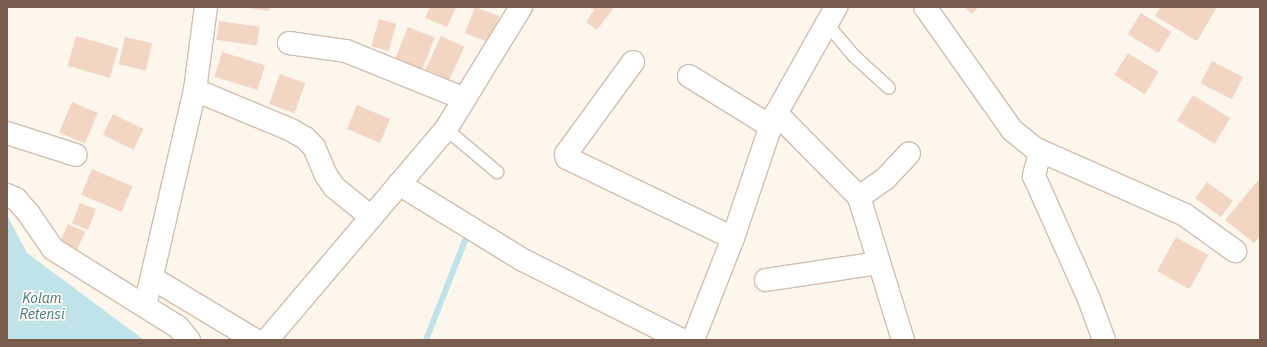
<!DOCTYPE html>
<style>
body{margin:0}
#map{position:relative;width:1267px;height:347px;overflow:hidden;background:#fdf6ec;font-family:"IBM Plex Sans",sans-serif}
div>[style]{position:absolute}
.water>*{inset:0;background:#bfe3e8}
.stream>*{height:6px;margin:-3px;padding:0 3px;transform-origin:3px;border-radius:3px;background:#bfe3e8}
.building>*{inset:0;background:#f3d5c3;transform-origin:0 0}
.roads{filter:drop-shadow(1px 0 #d1beb0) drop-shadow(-1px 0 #d1beb0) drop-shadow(0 1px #d1beb0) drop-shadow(0 -1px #d1beb0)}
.service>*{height:12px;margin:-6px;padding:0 6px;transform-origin:6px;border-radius:6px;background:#fff}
.minor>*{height:22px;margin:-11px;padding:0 11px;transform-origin:11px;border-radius:11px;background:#fff}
span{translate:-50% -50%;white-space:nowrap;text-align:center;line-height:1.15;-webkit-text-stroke:3.5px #fffaf3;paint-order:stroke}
.water-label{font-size:14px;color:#437c86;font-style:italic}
.frame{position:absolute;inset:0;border:8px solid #7a5c4d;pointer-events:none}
</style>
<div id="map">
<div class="water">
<i style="clip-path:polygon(7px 215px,27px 253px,144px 340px,7px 340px)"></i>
</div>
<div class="stream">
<i style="left:426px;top:340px;width:110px;rotate:-68.6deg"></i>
</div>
<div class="building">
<i style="clip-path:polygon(240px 7px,269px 7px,269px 11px)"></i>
<i style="clip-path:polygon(430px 7px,456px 7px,447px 27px,425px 18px)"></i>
<i style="left:475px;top:7px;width:26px;height:28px;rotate:21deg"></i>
<i style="clip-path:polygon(590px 7px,614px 7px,597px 30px,586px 22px,594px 10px)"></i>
<i style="clip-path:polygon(965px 7px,979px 7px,971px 14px)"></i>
<i style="clip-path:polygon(1161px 7px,1217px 7px,1197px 41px,1155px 16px)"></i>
<i style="left:1141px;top:13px;width:36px;height:25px;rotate:32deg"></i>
<i style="left:379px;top:19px;width:18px;height:28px;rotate:16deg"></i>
<i style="left:219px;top:21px;width:41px;height:19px;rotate:8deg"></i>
<i style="left:408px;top:27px;width:29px;height:39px;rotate:22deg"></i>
<i style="left:76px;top:36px;width:44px;height:31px;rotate:16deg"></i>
<i style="left:441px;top:36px;width:26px;height:37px;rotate:25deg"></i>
<i style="left:125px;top:37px;width:28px;height:28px;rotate:13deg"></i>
<i style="left:222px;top:52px;width:45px;height:26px;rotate:17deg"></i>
<i style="left:1128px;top:53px;width:36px;height:26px;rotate:32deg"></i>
<i style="left:1212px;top:61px;width:35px;height:25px;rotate:27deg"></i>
<i style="left:280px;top:74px;width:27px;height:32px;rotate:20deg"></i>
<i style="left:1193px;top:95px;width:44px;height:30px;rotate:32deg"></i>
<i style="left:72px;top:102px;width:28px;height:33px;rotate:23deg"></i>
<i style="left:357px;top:105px;width:36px;height:26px;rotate:23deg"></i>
<i style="left:113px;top:114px;width:34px;height:23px;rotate:26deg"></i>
<i style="left:92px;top:169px;width:44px;height:28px;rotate:23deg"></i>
<i style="clip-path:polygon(1260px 178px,1260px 235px,1254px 243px,1225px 220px)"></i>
<i style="left:1207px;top:182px;width:32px;height:20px;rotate:36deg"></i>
<i style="left:80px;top:203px;width:17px;height:22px;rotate:21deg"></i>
<i style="left:68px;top:224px;width:19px;height:20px;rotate:25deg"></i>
<i style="left:1176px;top:237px;width:37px;height:39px;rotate:29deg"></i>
</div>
<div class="roads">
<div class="service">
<i style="left:827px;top:24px;width:42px;rotate:49.8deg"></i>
<i style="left:854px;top:56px;width:47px;rotate:42.4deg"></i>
<i style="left:446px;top:129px;width:67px;rotate:40.1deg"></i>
</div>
<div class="minor">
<i style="left:925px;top:7px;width:151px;rotate:54.7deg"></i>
<i style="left:1012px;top:130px;width:28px;rotate:39deg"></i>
<i style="left:1034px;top:148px;width:165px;rotate:23.9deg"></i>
<i style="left:1185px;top:215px;width:62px;rotate:35.8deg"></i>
<i style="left:289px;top:43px;width:58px;rotate:8deg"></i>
<i style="left:346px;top:51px;width:128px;rotate:22deg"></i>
<i style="left:633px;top:62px;width:114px;rotate:126.1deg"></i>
<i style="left:566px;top:154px;width:4px;rotate:76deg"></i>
<i style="left:567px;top:158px;width:184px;rotate:25.7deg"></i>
<i style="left:689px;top:76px;width:95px;rotate:31.7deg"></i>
<i style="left:195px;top:90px;width:104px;rotate:22.6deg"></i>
<i style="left:291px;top:130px;width:16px;rotate:30deg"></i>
<i style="left:305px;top:138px;width:13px;rotate:45deg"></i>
<i style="left:314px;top:147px;width:30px;rotate:67deg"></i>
<i style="left:326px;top:175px;width:14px;rotate:56deg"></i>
<i style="left:334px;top:187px;width:48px;rotate:39deg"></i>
<i style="left:776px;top:113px;width:118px;rotate:45.3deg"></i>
<i style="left:859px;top:197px;width:150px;rotate:72.9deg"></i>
<i style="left:7px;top:133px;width:72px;rotate:17.7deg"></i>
<i style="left:1040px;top:153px;width:24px;rotate:105deg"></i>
<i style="left:1034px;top:176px;width:135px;rotate:65.9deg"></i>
<i style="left:1089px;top:299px;width:44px;rotate:69.9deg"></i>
<i style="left:399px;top:184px;width:145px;rotate:31.5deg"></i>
<i style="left:523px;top:260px;width:178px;rotate:26.7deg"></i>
<i style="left:7px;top:195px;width:10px;rotate:24deg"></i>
<i style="left:16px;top:199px;width:20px;rotate:49deg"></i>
<i style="left:29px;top:214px;width:42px;rotate:55.6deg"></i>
<i style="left:53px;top:249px;width:147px;rotate:32deg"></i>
<i style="left:178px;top:327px;width:17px;rotate:50deg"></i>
<i style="left:859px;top:197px;width:32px;rotate:-35deg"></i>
<i style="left:885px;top:179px;width:35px;rotate:-47deg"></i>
<i style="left:152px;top:278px;width:120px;rotate:31deg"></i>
<i style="left:766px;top:280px;width:114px;rotate:-8.6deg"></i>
<i style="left:145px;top:306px;width:222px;rotate:-77deg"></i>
<i style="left:195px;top:90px;width:84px;rotate:-82.5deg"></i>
<i style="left:267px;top:340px;width:277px;rotate:-49.7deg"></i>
<i style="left:446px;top:129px;width:143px;rotate:-58.4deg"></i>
<i style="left:693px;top:340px;width:110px;rotate:-68.6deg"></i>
<i style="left:733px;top:238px;width:126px;rotate:-71.4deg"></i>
<i style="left:773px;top:119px;width:129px;rotate:-60.6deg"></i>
</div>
</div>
<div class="water-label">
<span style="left:42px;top:306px">Kolam<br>Retensi</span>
</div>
<div class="frame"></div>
</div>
